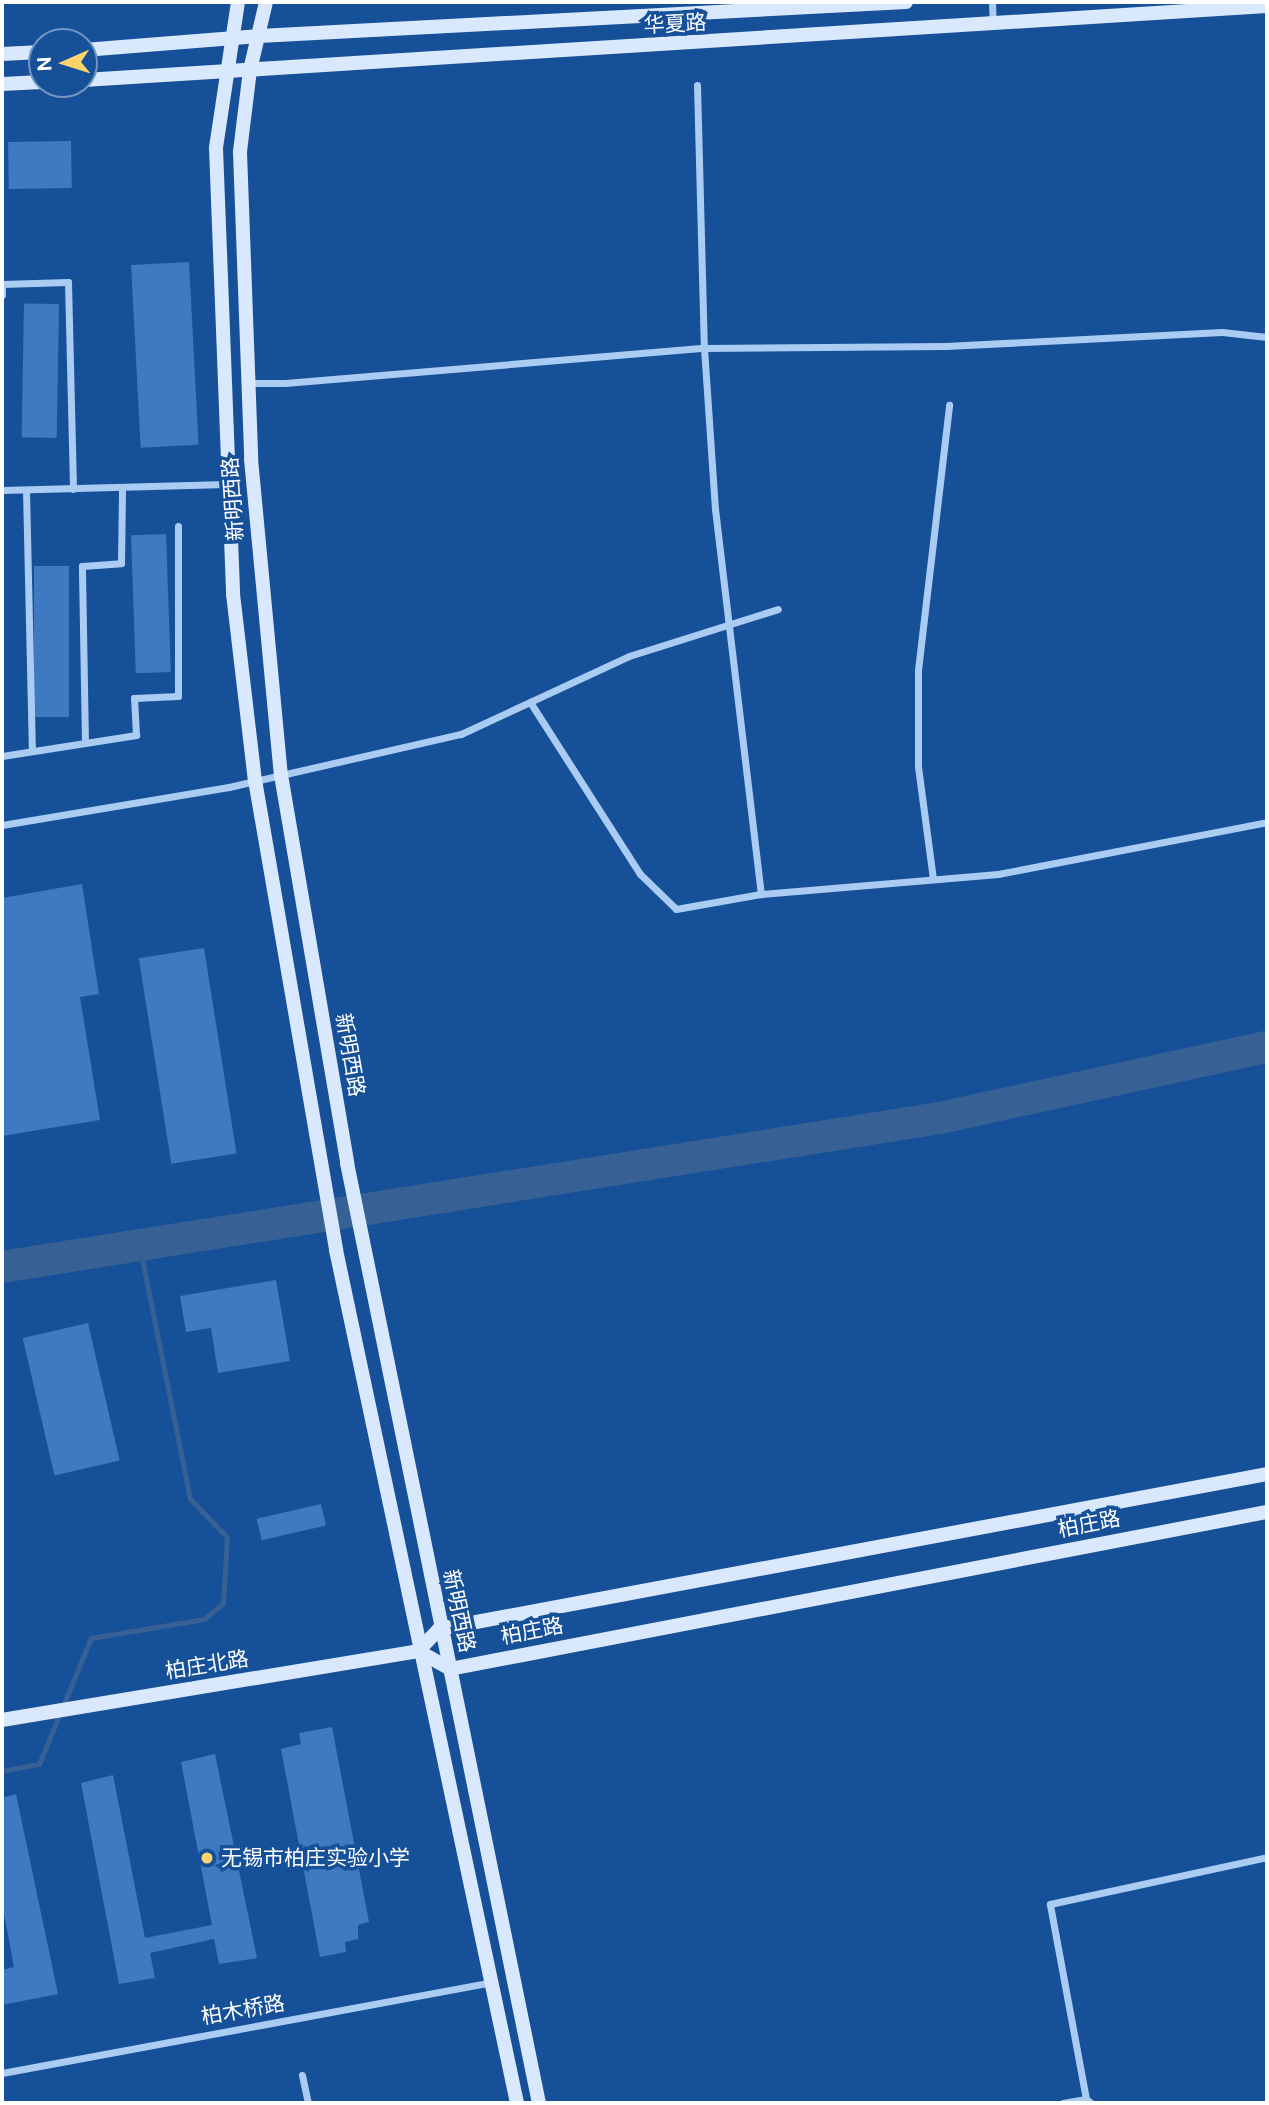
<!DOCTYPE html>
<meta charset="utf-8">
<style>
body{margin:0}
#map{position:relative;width:1269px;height:2105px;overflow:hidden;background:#165099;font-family:"Public Sans","Noto Sans SC",sans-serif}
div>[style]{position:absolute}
.stream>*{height:5px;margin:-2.5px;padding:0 2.5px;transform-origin:2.5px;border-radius:2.5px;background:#376095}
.river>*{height:32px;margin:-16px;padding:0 16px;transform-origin:16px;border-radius:16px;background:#376095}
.building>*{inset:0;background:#3e79c1;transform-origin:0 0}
.street>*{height:7px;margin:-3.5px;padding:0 3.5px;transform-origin:3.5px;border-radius:3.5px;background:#aacbf2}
.secondary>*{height:14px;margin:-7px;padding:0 7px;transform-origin:7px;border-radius:7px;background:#d9e8fc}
.dots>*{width:19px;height:19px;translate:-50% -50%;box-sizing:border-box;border:4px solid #165099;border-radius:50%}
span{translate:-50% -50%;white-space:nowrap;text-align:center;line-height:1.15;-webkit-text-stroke:7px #165099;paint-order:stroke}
.street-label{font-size:21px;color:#fff}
.poi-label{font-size:21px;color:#fff}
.left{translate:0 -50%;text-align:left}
.frame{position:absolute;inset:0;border:4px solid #fff;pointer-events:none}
.north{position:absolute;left:28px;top:28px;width:70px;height:70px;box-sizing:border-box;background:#165099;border:2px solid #7396c2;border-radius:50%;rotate:267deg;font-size:19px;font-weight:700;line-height:28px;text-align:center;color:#fff}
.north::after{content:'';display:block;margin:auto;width:24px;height:32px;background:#ffd36b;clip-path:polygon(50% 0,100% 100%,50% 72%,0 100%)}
</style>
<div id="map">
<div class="stream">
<i style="left:2px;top:1771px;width:38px;rotate:-11deg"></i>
<i style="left:39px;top:1764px;width:136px;rotate:-67.6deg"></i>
<i style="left:91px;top:1638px;width:115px;rotate:-9.5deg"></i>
<i style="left:204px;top:1619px;width:25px;rotate:-40deg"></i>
<i style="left:223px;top:1603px;width:66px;rotate:-86.5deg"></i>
<i style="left:227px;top:1537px;width:53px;rotate:-134.2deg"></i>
<i style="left:190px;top:1499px;width:261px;rotate:-101.3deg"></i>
</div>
<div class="river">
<i style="left:2px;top:1267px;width:950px;rotate:-9.03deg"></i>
<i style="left:940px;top:1118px;width:335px;rotate:-12.3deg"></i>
</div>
<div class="building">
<i style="left:71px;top:141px;width:47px;height:63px;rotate:89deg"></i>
<i style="left:189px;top:262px;width:183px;height:58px;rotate:87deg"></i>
<i style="left:59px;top:304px;width:134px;height:35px;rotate:91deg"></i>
<i style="left:166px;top:534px;width:138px;height:35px;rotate:88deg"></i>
<i style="left:69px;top:566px;width:151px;height:35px;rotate:90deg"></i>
<i style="clip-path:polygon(82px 884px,99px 994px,80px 997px,100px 1120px,2px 1136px,2px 898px)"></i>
<i style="left:204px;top:948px;width:208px;height:66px;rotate:81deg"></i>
<i style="clip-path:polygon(276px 1280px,290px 1361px,218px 1373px,211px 1328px,186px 1332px,180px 1296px)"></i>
<i style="left:88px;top:1323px;width:141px;height:67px;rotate:77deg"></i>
<i style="left:321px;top:1504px;width:22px;height:66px;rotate:77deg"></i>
<i style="clip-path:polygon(332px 1727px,369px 1922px,358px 1925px,358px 1939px,345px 1942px,346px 1952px,320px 1957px,281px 1749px,301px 1744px,299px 1733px)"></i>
<i style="clip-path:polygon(215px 1754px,257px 1958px,219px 1964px,214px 1939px,150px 1953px,155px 1978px,119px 1984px,81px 1783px,113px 1775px,145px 1938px,212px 1925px,181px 1762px)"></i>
<i style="clip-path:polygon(16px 1794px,58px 1994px,2px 2005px,2px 1970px,14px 1967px,2px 1903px,2px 1798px)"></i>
</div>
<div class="street">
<i style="left:992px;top:2px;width:23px;rotate:88deg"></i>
<i style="left:697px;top:85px;width:263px;rotate:88.5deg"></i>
<i style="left:704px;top:348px;width:161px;rotate:86.1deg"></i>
<i style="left:715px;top:509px;width:388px;rotate:83.2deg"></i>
<i style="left:761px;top:894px;width:238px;rotate:-4.8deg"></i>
<i style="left:998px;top:874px;width:274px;rotate:-10.9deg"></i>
<i style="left:2px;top:295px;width:11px;rotate:-90deg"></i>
<i style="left:2px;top:284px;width:66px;rotate:-1.7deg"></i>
<i style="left:68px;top:282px;width:207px;rotate:88.6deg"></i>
<i style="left:248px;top:383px;width:37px"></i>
<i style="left:285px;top:383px;width:420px;rotate:-4.8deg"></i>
<i style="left:704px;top:348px;width:242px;rotate:-0.5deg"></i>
<i style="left:946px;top:346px;width:276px;rotate:-2.9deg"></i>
<i style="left:1222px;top:332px;width:45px;rotate:6.3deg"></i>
<i style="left:2px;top:490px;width:225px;rotate:-1.5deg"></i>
<i style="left:26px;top:490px;width:261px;rotate:88.7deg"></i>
<i style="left:530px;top:702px;width:204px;rotate:57.4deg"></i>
<i style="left:640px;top:874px;width:50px;rotate:44.2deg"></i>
<i style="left:676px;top:909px;width:86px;rotate:-10deg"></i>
<i style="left:85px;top:743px;width:177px;rotate:-91deg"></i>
<i style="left:82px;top:566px;width:39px;rotate:-4deg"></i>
<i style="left:121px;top:563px;width:74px;rotate:-89.2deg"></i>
<i style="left:2px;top:756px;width:136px;rotate:-8.9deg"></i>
<i style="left:136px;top:735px;width:37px;rotate:-93deg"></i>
<i style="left:134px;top:698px;width:44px;rotate:-2.6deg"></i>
<i style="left:178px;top:696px;width:170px;rotate:-90deg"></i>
<i style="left:2px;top:825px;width:230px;rotate:-9.5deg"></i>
<i style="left:229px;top:787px;width:238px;rotate:-12.9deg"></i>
<i style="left:461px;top:734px;width:185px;rotate:-24.9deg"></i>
<i style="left:629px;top:656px;width:156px;rotate:-17.5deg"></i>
<i style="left:933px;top:879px;width:114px;rotate:-97.6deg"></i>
<i style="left:918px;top:766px;width:96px;rotate:-90deg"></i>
<i style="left:918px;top:670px;width:267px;rotate:-83.3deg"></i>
<i style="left:2px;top:2073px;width:497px;rotate:-10.5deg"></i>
<i style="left:302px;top:2075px;width:29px;rotate:78deg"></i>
<i style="left:1063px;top:2103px;width:23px;rotate:-10deg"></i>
<i style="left:1091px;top:2103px;width:6px;rotate:-141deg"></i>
<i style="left:1086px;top:2099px;width:198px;rotate:-100.5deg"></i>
<i style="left:1050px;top:1904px;width:222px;rotate:-12.2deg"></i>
</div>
<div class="secondary">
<i style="left:238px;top:2px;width:148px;rotate:98.6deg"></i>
<i style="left:216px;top:148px;width:446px;rotate:87.8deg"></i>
<i style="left:233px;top:594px;width:187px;rotate:83.3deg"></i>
<i style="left:255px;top:780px;width:477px;rotate:80.2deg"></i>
<i style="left:336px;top:1250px;width:872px;rotate:78.02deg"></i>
<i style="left:266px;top:2px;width:70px;rotate:103.2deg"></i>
<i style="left:250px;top:70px;width:83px;rotate:97deg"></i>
<i style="left:240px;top:152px;width:307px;rotate:87.9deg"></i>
<i style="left:251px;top:459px;width:317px;rotate:84.6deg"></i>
<i style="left:281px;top:775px;width:394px;rotate:80.3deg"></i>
<i style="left:347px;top:1163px;width:959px;rotate:78.46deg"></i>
<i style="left:84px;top:50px;width:176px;rotate:-4.6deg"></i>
<i style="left:259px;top:36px;width:648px;rotate:-3.01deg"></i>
<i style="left:2px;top:54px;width:40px;rotate:-2.9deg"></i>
<i style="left:84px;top:80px;width:1185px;rotate:-3.58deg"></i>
<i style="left:2px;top:84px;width:40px;rotate:-2.9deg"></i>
<i style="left:418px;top:1651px;width:30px;rotate:-46deg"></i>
<i style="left:439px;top:1629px;width:842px;rotate:-10.6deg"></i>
<i style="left:418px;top:1651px;width:37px;rotate:29deg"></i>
<i style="left:450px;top:1669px;width:832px;rotate:-10.88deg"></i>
<i style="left:2px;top:1720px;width:422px;rotate:-9.4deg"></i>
</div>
<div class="dots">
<i style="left:207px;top:1858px;background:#ffd36b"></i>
</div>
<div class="street-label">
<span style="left:675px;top:24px;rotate:-3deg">华夏路</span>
<span style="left:233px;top:499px;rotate:-94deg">新明西路</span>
<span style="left:350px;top:1055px;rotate:80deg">新明西路</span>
<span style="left:1089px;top:1524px;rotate:-11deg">柏庄路</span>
<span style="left:459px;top:1611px;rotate:78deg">新明西路</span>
<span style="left:532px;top:1631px;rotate:-11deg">柏庄路</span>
<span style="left:207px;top:1665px;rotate:-9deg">柏庄北路</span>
<span style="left:243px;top:2010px;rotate:-10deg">柏木桥路</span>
</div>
<div class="poi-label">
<span class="left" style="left:221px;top:1858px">无锡市柏庄实验小学</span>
</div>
<div class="frame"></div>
<div class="north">N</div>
</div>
